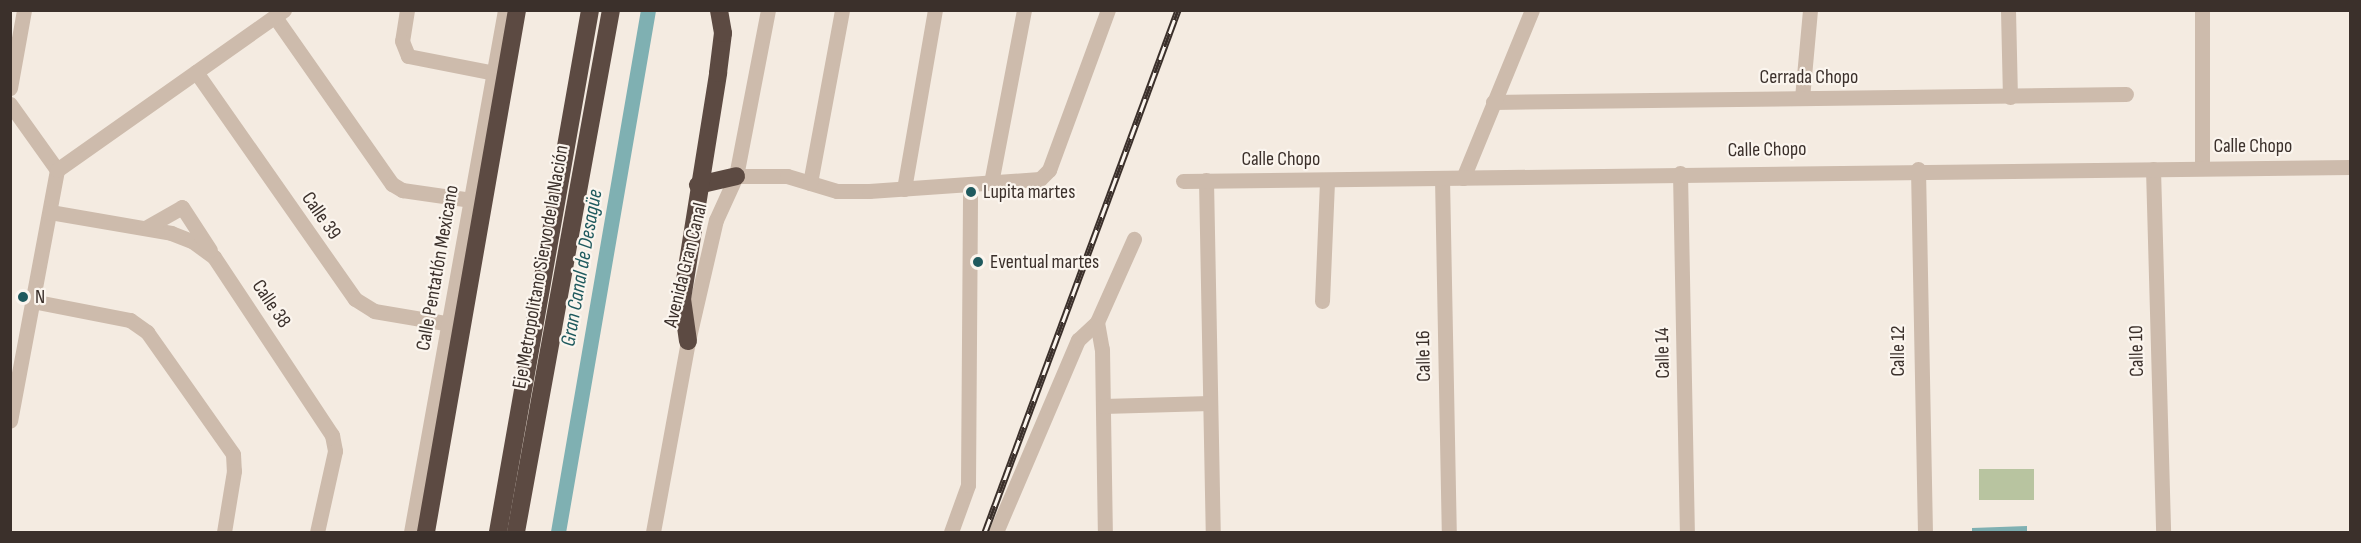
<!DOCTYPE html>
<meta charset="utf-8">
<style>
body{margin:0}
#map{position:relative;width:2361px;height:543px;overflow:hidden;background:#f4ebe1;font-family:"Sofia Sans Condensed",sans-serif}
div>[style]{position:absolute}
.green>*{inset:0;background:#b8c4a0;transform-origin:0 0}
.water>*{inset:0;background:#7fb0b2}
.canal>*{height:15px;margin:-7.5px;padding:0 7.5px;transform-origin:7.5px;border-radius:7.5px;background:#7fb0b2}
.street>*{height:15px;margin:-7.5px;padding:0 7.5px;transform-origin:7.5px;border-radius:7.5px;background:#cdbbac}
.highway>*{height:18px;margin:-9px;padding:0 9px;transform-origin:9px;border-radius:9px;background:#5c4a42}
.rail>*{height:7px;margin-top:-3.5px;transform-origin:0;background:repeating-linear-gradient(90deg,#fbf5ee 0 14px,#3b302b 0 28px);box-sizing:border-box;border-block:2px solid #3b302b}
.dots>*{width:16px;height:16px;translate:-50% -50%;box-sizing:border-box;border:3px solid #fbf5ee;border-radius:50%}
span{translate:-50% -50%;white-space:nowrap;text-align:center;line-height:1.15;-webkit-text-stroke:4.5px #fbf5ee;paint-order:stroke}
.street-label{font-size:20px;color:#3b302b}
.poi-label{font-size:20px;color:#3b302b}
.left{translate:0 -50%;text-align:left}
.water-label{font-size:21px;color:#1f5a5e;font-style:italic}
.frame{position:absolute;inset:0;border:12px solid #3b302b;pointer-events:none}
</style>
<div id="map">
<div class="green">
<i style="left:2034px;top:469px;width:31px;height:55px;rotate:90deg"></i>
</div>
<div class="water">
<i style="clip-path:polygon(2027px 526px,2027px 532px,1972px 532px,1972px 528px)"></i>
</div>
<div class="canal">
<i style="left:558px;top:532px;width:530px;rotate:-80.22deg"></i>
</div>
<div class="street">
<i style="left:407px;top:10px;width:31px;rotate:99deg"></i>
<i style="left:402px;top:41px;width:16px;rotate:68deg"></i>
<i style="left:408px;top:56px;width:89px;rotate:11.1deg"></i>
<i style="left:2008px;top:10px;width:87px;rotate:88.7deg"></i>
<i style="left:2202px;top:10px;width:158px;rotate:90deg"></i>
<i style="left:275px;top:17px;width:204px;rotate:55deg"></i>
<i style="left:392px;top:184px;width:12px;rotate:31deg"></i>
<i style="left:402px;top:190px;width:70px;rotate:8.2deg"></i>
<i style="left:196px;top:72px;width:277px;rotate:55deg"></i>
<i style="left:355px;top:299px;width:22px;rotate:32deg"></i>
<i style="left:374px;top:311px;width:78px;rotate:9.6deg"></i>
<i style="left:10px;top:88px;width:79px;rotate:-79.8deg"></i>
<i style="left:1802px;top:98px;width:88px;rotate:-84.8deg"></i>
<i style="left:1493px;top:102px;width:633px;rotate:-0.72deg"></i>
<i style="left:10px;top:104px;width:81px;rotate:54.5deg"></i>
<i style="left:57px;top:170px;width:255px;rotate:100.6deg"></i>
<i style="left:1918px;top:169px;width:363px;rotate:88.9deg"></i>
<i style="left:2153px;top:169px;width:363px;rotate:88.4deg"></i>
<i style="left:57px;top:170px;width:278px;rotate:-35.2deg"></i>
<i style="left:1680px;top:173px;width:359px;rotate:88.9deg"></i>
<i style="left:736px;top:176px;width:51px"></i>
<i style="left:787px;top:176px;width:52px;rotate:16.7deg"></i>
<i style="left:837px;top:191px;width:32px"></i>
<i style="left:869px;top:191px;width:171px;rotate:-4deg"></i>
<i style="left:1040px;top:179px;width:13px;rotate:-45deg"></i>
<i style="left:1049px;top:170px;width:171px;rotate:-69.8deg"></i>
<i style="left:1442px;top:178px;width:354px;rotate:88.9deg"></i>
<i style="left:1463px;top:178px;width:182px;rotate:-67.7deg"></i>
<i style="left:1206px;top:180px;width:352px;rotate:88.9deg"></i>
<i style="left:1183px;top:181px;width:1167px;rotate:-0.69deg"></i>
<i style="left:810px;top:183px;width:176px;rotate:-79.5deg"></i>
<i style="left:991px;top:183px;width:176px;rotate:-79.2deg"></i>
<i style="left:904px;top:189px;width:182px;rotate:-80.2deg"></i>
<i style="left:50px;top:212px;width:123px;rotate:9.8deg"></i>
<i style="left:171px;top:233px;width:22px;rotate:21deg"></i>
<i style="left:192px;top:241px;width:27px;rotate:36deg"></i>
<i style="left:214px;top:257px;width:214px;rotate:56.5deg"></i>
<i style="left:332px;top:435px;width:16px;rotate:79deg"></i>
<i style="left:335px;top:451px;width:83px;rotate:102.5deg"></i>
<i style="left:147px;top:227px;width:40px;rotate:-29.7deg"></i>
<i style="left:182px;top:207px;width:51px;rotate:56.9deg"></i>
<i style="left:32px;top:301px;width:100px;rotate:11deg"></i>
<i style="left:130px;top:320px;width:21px;rotate:35deg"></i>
<i style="left:147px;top:332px;width:149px;rotate:54.8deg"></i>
<i style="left:233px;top:454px;width:17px;rotate:87deg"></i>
<i style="left:234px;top:471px;width:62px;rotate:99.3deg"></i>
<i style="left:1322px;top:301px;width:121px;rotate:-87.6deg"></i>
<i style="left:1097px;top:322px;width:27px;rotate:80deg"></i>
<i style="left:1102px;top:349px;width:183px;rotate:89.1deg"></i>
<i style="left:1103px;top:406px;width:107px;rotate:-1.6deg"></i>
<i style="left:411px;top:532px;width:530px;rotate:-79.79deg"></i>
<i style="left:653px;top:532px;width:194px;rotate:-79.6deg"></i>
<i style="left:688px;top:341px;width:124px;rotate:-77deg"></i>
<i style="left:716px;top:220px;width:48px;rotate:-65.6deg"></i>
<i style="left:736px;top:176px;width:169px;rotate:-79.1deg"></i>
<i style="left:951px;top:532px;width:50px;rotate:-70.1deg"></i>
<i style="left:968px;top:485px;width:300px;rotate:-89.6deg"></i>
<i style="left:996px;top:532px;width:209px;rotate:-66.9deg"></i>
<i style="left:1078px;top:340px;width:26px;rotate:-43deg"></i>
<i style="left:1097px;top:322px;width:91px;rotate:-66deg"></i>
</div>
<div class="highway">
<i style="left:698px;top:185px;width:39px;rotate:-13deg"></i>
<i style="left:688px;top:341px;width:42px;rotate:-98.1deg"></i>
<i style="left:682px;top:299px;width:229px;rotate:-80.9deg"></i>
<i style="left:718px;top:73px;width:40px;rotate:-82.9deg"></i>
<i style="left:723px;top:33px;width:23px;rotate:-100deg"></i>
<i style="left:426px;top:532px;width:530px;rotate:-80.11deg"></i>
<i style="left:498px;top:532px;width:530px;rotate:-80deg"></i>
<i style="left:516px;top:532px;width:531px;rotate:-79.69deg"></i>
</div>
<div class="rail">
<i style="left:985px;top:532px;width:557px;rotate:-69.71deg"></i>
</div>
<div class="dots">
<i style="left:971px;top:192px;background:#1f5a5e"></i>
<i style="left:978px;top:262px;background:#1f5a5e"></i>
<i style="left:23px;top:297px;background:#1f5a5e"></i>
</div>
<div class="street-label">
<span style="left:1809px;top:77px">Cerrada Chopo</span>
<span style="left:2253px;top:146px">Calle Chopo</span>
<span style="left:1767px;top:150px;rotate:-1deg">Calle Chopo</span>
<span style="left:1281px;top:159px">Calle Chopo</span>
<span style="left:321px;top:216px;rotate:55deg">Calle 39</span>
<span style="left:686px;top:265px;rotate:-76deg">Avenida Gran Canal</span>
<span style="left:541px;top:267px;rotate:-80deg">Eje Metropolitano Siervo de la Nación</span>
<span style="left:438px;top:268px;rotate:-80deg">Calle Pentatlón Mexicano</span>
<span style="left:271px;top:304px;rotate:56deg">Calle 38</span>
<span style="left:1898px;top:351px;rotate:-90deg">Calle 12</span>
<span style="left:2137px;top:351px;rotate:-91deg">Calle 10</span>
<span style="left:1663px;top:353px;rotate:-91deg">Calle 14</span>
<span style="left:1424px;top:356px;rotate:-91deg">Calle 16</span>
</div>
<div class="poi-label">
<span class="left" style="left:983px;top:192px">Lupita martes</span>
<span class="left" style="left:990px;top:262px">Eventual martes</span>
<span class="left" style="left:35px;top:297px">N</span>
</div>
<div class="water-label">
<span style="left:582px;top:268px;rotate:-80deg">Gran Canal de Desagüe</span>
</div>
<div class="frame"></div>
</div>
